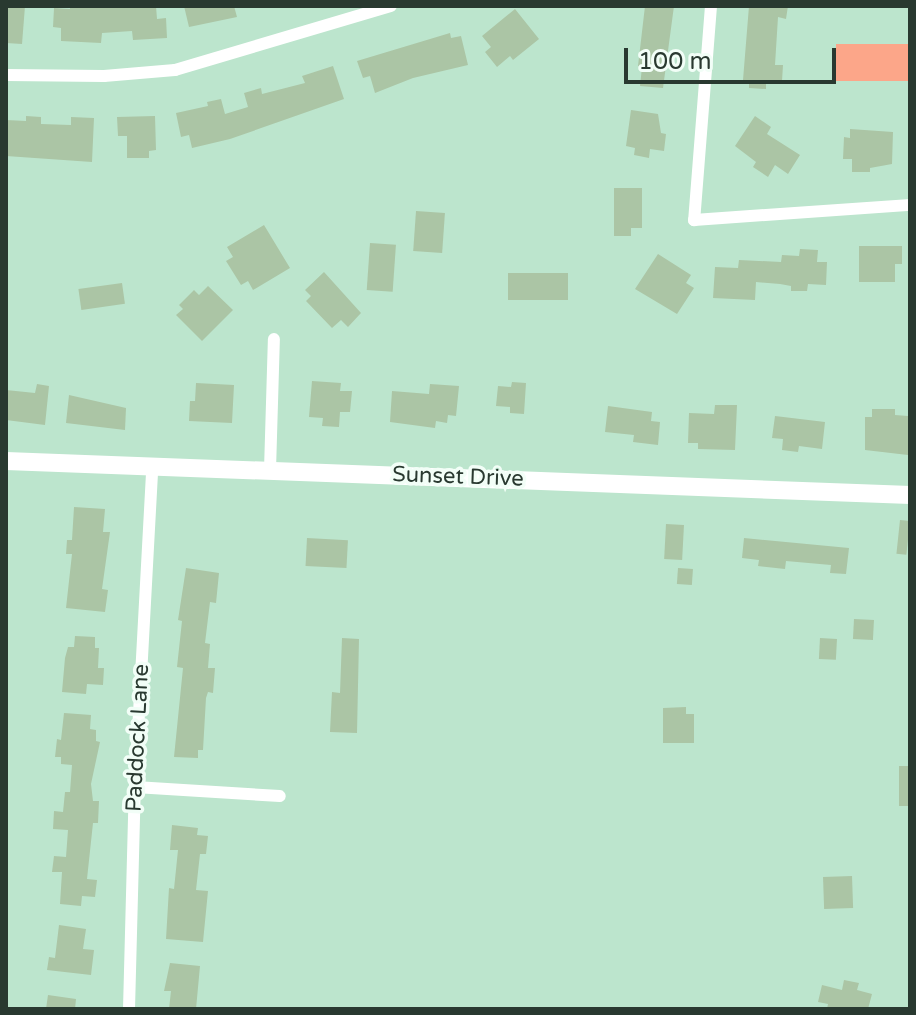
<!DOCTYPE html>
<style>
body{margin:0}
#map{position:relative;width:916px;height:1015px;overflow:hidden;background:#bce5cd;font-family:"Varela Round",sans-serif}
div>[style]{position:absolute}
.green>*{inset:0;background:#fca689;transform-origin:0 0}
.building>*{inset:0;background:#abc5a5;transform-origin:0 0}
.street>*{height:12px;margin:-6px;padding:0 6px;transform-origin:6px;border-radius:6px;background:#fff}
.secondary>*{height:18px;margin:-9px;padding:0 9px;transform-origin:9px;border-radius:9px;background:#fff}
span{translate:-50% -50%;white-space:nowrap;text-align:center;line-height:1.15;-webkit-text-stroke:7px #f2fef7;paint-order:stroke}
.street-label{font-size:22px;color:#293930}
.frame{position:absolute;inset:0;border:8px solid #293930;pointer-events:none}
.scale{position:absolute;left:624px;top:48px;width:212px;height:36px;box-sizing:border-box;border:4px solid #293930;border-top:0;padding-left:10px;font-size:24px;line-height:28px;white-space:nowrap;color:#293930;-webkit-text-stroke:6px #f2fef7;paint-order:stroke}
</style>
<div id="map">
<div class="green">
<i style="left:910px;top:44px;width:37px;height:74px;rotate:90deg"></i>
</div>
<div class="building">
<i style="clip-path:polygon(6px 6px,25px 6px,22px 44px,6px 43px)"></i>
<i style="clip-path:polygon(70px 6px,156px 6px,157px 19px,166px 18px,167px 38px,133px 40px,132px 31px,102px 33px,101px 43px,61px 41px,61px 28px,53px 27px,54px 8px,70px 9px)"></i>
<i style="clip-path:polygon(184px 6px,234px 6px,237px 17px,189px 27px)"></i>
<i style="clip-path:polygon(645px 6px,674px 6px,663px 88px,640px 86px,642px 67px,638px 66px)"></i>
<i style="clip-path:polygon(749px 6px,788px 6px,786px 19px,778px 17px,775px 65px,783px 65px,782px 81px,766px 80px,766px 89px,749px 88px,749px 80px,743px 80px)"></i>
<i style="clip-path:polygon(515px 9px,539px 39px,513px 60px,510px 56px,497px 67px,485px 52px,491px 47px,482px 36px)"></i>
<i style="clip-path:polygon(450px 33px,451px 38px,461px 36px,468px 65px,413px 78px,375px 93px,370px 76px,363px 78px,357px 61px)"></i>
<i style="clip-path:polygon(333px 66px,344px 99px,230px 139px,192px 148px,189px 135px,181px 137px,176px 113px,208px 106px,207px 102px,221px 99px,225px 114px,248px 107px,244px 93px,261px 88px,262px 94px,305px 83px,302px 76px)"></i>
<i style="clip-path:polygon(631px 110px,658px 114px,661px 133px,666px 134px,664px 151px,650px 149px,649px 158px,634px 155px,635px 148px,626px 146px)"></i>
<i style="clip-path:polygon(26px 116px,41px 117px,41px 124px,71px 125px,71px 117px,94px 118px,92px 162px,6px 156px,6px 120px,26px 121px)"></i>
<i style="clip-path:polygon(155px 116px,156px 150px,149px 151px,149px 158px,127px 158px,127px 136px,118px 136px,117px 117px)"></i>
<i style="clip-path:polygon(755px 116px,771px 127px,767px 134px,800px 155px,788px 174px,775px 165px,768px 177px,753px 167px,756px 162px,735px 146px)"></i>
<i style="clip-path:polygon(850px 129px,893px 132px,892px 164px,870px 168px,870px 172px,852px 172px,852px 159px,843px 159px,844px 137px,850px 138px)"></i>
<i style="clip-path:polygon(614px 188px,642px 188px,642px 228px,631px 228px,631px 236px,614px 236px)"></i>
<i style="left:416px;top:211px;width:29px;height:40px;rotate:4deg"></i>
<i style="clip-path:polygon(264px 225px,290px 268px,253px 290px,248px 281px,241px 285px,226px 261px,233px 257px,227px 247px)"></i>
<i style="left:370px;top:243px;width:26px;height:47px;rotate:4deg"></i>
<i style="clip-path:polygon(859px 246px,902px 246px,902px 264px,895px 264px,895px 282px,859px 282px)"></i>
<i style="clip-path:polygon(800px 249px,818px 250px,817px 262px,827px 262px,826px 285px,808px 284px,807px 291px,791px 291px,791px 286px,780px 284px,756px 282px,755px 300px,713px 298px,715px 267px,738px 268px,739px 260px,781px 262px,782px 255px,799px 256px)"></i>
<i style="clip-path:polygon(658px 254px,691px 275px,686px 283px,694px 288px,677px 314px,635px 289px)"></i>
<i style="clip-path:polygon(324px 272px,361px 313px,348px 327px,341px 320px,332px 328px,306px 301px,311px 296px,305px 290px)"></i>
<i style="left:508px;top:273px;width:60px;height:27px"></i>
<i style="left:122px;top:283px;width:21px;height:44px;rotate:82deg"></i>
<i style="clip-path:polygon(208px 286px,233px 310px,202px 341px,176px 315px,183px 309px,179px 305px,194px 290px,199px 295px)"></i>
<i style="clip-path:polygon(312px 381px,341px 383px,340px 391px,352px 391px,350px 412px,340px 412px,339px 427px,322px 426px,323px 418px,309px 417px)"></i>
<i style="clip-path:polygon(512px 382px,526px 383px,524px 414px,510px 413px,510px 407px,496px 406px,498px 386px,511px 387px)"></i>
<i style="clip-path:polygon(196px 383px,234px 385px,232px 423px,189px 421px,190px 401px,195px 401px)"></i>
<i style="clip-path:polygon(37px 384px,49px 386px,45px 425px,6px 420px,6px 390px,35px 393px)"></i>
<i style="clip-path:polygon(430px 384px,459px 386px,456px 416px,448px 415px,447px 423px,436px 421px,435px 428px,390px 422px,392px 391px,429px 394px)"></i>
<i style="clip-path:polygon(69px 395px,126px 408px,125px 430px,66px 423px)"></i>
<i style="clip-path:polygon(715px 405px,737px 405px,735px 450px,698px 449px,698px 443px,688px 443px,689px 413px,714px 414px)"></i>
<i style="clip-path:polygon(608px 406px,652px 412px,651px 421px,660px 422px,658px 445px,633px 442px,634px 435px,605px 432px)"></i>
<i style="clip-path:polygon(872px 409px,895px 409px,895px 415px,908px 416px,908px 455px,865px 450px,865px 417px,872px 417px)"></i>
<i style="clip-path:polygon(775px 416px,825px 422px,822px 449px,799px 446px,798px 452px,782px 450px,783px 439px,772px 438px)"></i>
<i style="clip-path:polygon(74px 507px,105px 509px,103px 532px,110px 532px,102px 589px,108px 590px,105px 612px,66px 608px,72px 554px,66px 554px,67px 540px,72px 540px)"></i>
<i style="left:900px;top:520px;width:10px;height:34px;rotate:6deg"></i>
<i style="left:666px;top:524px;width:18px;height:35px;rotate:3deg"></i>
<i style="left:307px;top:538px;width:41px;height:28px;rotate:3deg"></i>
<i style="clip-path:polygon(744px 538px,849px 548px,846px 574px,830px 573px,831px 565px,786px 561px,785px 569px,758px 566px,759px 560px,742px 558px)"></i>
<i style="clip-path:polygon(186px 568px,219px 573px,216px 603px,210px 602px,205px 643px,210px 644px,208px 668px,215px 668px,213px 693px,208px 692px,206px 698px,203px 750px,198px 750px,198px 758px,174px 757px,183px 668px,177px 667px,182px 621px,178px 620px)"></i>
<i style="left:678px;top:568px;width:15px;height:16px;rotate:4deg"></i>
<i style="left:854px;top:619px;width:20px;height:20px;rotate:3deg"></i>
<i style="clip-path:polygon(75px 636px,95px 637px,95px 648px,99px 648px,98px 668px,104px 668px,103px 685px,87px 684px,86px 694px,62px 692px,65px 658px,68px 647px,74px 647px)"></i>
<i style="clip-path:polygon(342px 638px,359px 639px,357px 733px,330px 732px,332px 692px,340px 693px)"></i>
<i style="left:820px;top:638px;width:17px;height:21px;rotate:3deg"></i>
<i style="clip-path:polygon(686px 707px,686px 714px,694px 714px,694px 743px,663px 743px,663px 708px)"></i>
<i style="clip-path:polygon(64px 713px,91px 715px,90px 729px,96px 730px,96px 741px,100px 742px,91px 784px,93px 801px,99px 801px,98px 823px,93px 823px,87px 879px,97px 880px,95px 897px,82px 896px,81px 906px,60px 904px,62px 872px,52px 872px,54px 856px,66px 857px,68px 830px,53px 829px,54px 811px,63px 812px,65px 792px,70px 792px,72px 765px,61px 764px,61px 757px,55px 757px,57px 739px,61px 740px)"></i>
<i style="left:899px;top:766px;width:11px;height:40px"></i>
<i style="clip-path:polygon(172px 825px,198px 828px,197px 835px,208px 836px,206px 854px,200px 854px,196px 890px,208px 891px,203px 942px,166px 939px,169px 888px,174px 889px,178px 850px,170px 850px)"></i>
<i style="left:852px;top:876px;width:32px;height:29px;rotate:88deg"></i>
<i style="clip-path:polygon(59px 925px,86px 929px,83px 949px,94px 950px,91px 975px,47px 970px,49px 957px,55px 958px)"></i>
<i style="clip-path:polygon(170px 963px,200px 966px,196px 1009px,169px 1009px,171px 991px,164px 991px)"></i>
<i style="clip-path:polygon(844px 980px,859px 983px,857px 990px,872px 994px,868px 1009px,827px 1009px,828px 1004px,818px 1002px,822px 985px,842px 990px)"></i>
<i style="clip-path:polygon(48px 995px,76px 999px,75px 1009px,46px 1009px)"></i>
</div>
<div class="street">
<i style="left:711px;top:6px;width:215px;rotate:94.5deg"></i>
<i style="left:694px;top:220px;width:217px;rotate:-4deg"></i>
<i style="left:6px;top:75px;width:98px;rotate:0.6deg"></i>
<i style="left:104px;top:76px;width:71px;rotate:-4.8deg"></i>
<i style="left:175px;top:70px;width:225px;rotate:-16.5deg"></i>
<i style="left:270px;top:470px;width:131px;rotate:-88.3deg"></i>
<i style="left:135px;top:787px;width:145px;rotate:3.6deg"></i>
<i style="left:129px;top:1009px;width:222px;rotate:-88.5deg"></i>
<i style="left:135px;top:787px;width:319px;rotate:-86.9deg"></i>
</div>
<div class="secondary">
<i style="left:6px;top:461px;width:905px;rotate:2.15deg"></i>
</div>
<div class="street-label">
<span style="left:458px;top:477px;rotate:2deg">Sunset Drive</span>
<span style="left:138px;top:738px;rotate:-87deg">Paddock Lane</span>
</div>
<div class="frame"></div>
<div class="scale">100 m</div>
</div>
